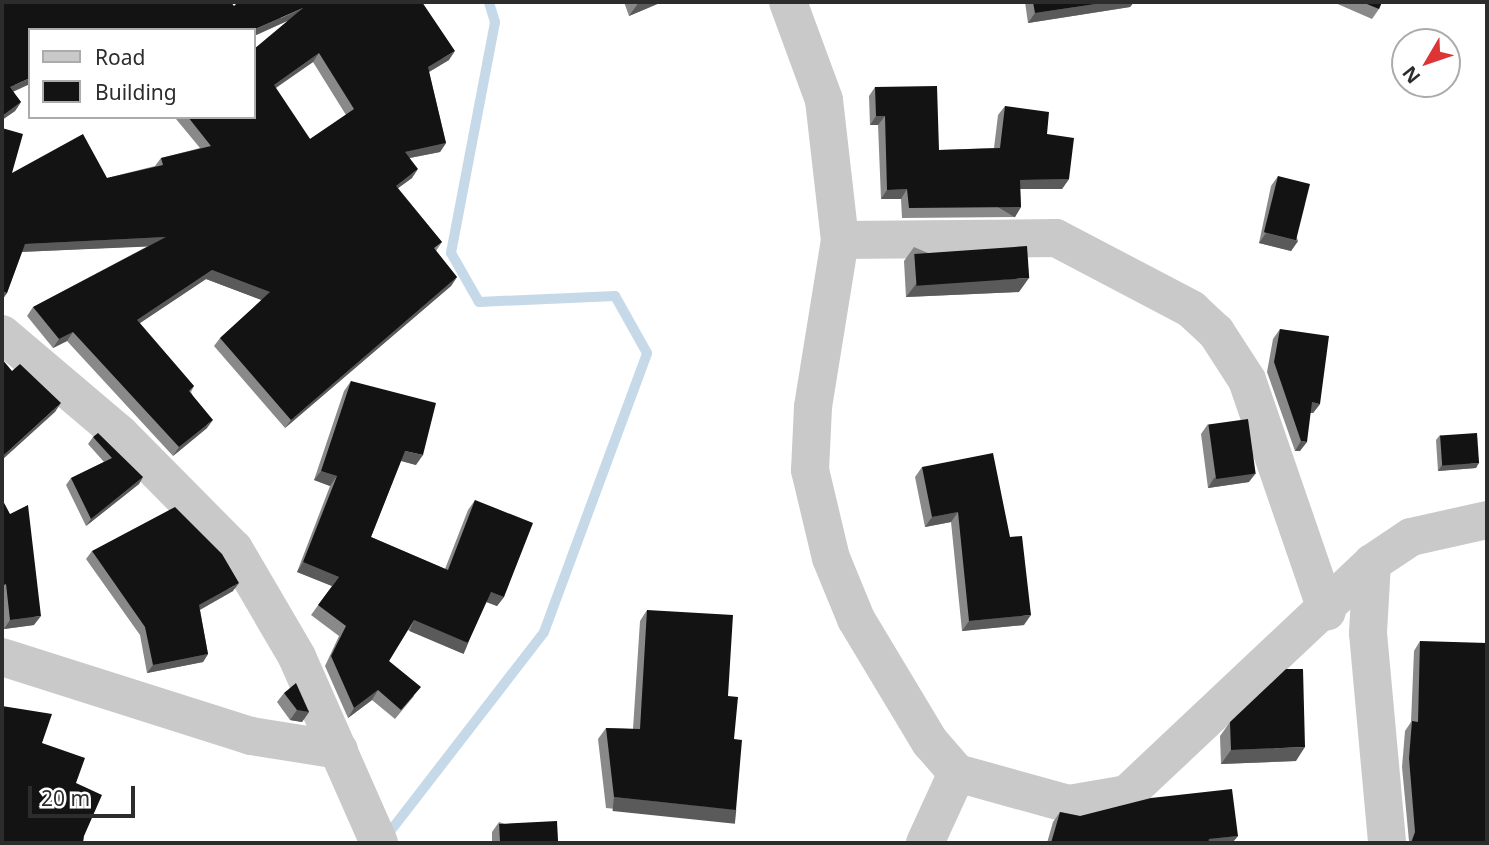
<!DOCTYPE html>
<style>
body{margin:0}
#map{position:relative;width:1489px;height:845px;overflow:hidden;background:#fff;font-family:"Noto Sans",sans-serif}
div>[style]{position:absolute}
.stream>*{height:10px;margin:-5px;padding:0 5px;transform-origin:5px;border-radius:5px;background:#c6d9e9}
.street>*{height:38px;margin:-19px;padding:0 19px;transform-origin:19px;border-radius:19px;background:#c9c9c9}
.wall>*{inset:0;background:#898989}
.shaded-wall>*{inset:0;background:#5a5a5a;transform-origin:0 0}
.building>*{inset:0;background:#131313;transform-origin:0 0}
span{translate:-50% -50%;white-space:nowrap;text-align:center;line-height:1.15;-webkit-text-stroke:7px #fff;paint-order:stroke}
.frame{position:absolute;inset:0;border:4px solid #2c2c2c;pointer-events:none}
.legend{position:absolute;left:28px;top:28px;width:228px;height:91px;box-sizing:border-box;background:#fff;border:2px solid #ababab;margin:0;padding:9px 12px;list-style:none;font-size:21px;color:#2c2c2c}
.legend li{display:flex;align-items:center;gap:14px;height:35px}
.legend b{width:35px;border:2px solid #ababab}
.north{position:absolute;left:1391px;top:28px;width:70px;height:70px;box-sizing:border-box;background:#fff;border:2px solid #ababab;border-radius:50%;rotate:231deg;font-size:19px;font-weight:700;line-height:28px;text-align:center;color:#2c2c2c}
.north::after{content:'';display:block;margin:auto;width:24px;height:32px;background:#dd3435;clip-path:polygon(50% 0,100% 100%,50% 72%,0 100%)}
.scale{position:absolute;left:28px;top:786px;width:107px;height:32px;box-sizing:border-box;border:4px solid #2c2c2c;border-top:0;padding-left:9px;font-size:21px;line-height:24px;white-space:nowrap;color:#2c2c2c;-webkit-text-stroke:5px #fff;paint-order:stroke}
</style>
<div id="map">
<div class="stream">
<i style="left:385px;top:838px;width:260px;rotate:-52.3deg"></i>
<i style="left:544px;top:632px;width:297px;rotate:-69.7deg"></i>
<i style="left:647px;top:353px;width:65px;rotate:-119.3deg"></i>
<i style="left:615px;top:296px;width:136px;rotate:177.5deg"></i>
<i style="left:479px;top:302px;width:56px;rotate:-119.7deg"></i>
<i style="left:451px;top:253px;width:235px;rotate:-79.2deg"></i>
<i style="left:495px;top:22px;width:21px;rotate:-107deg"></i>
</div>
<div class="street">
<i style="left:788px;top:2px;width:104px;rotate:69.8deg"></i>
<i style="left:824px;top:100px;width:141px;rotate:83.5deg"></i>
<i style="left:840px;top:240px;width:169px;rotate:99.2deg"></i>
<i style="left:813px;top:407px;width:63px;rotate:92.7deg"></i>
<i style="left:810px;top:470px;width:90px;rotate:76.6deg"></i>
<i style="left:831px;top:558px;width:66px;rotate:67.7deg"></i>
<i style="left:856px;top:619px;width:144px;rotate:59deg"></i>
<i style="left:930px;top:742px;width:41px;rotate:48.9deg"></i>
<i style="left:957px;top:773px;width:116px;rotate:15.5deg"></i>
<i style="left:1069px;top:804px;width:59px;rotate:-9.8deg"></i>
<i style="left:1127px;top:794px;width:337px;rotate:-43.3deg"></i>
<i style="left:1372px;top:563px;width:47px;rotate:-33.7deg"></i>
<i style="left:1411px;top:537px;width:78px;rotate:-12.6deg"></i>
<i style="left:840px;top:240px;width:216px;rotate:-0.5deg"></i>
<i style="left:1056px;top:238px;width:153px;rotate:27.7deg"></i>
<i style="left:1191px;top:309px;width:34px;rotate:43deg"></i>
<i style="left:1216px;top:332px;width:57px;rotate:57.1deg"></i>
<i style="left:1247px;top:380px;width:245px;rotate:71deg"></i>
<i style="left:2px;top:334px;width:155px;rotate:40.3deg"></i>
<i style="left:120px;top:434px;width:162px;rotate:45.3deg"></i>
<i style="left:234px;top:549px;width:125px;rotate:59.7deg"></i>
<i style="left:297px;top:657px;width:203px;rotate:66.2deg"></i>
<i style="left:1372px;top:563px;width:70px;rotate:93.3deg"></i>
<i style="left:1368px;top:633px;width:211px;rotate:84.8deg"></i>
<i style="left:2px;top:657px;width:261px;rotate:17.6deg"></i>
<i style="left:251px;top:736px;width:89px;rotate:9deg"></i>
<i style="left:925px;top:843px;width:77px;rotate:-65.4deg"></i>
</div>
<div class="wall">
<i style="clip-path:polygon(evenodd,2px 2px,234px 6px,449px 60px,429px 72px,446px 143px,440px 152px,410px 158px,412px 178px,398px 188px,442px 242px,436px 251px,457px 277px,451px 286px,285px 428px,214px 346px,220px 338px,262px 300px,206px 279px,140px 323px,194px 386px,191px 392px,207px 428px,173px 456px,67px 341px,53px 348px,27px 316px,33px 307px,148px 246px,22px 252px,7px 293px,2px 300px,2px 128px,12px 173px,107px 178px,155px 166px,161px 158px,200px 148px,176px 119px,177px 117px,254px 117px,287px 21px,254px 36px,30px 30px,13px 92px,21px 102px,15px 111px,2px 120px,2px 2px,313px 62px,346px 115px,310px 139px,276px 88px,313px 62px)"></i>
<i style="clip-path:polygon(624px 2px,662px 2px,629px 16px)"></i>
<i style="clip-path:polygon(1025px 2px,1134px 2px,1130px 7px,1028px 23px)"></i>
<i style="clip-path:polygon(1333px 2px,1382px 2px,1379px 9px,1372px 19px)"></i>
<i style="clip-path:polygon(875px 87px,939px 150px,994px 148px,998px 115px,1005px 106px,1047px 134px,1069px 179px,1062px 189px,1020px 189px,1021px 207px,1015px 217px,902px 218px,901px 199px,881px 199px,878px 125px,870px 125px,869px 96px)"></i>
<i style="clip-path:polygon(1278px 176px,1298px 241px,1291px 251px,1259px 243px,1271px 186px)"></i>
<i style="clip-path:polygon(914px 247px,1019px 292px,906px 297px,904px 261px)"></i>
<i style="clip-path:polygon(1280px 329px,1320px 404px,1313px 413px,1310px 413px,1300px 451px,1295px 451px,1267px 372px,1273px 339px)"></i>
<i style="clip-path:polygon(351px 381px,416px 465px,401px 461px,371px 537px,445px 569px,468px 510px,475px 500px,504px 597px,497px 606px,486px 602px,462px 653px,408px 630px,389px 661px,414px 696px,395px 719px,372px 700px,348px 718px,325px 666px,339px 636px,311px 615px,332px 586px,297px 572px,330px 486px,314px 480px,344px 391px)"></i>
<i style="clip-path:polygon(1208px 424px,1249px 482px,1208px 488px,1201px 434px)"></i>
<i style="clip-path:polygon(1440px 435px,1476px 468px,1438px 471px,1436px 440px)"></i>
<i style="clip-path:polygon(93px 437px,143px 477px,139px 484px,86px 526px,66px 485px,71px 478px,104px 462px,88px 444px)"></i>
<i style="clip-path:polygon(922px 467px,1010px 537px,1024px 625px,962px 631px,951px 522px,925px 527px,915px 477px)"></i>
<i style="clip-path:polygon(2px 499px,34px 625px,4px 629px,2px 611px)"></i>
<i style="clip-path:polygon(92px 551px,233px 591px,200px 610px,208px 654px,203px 662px,147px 673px,140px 635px,86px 559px)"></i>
<i style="clip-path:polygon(647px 610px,728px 696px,734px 739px,736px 810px,728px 821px,606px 808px,598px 739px,606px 728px,633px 729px,640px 621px)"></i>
<i style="clip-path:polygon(1420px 641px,1487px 843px,1408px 843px,1409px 841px,1402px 767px,1405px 731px,1411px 722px,1414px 651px)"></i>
<i style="clip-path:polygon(284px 693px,309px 712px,302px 722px,290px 720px,277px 702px)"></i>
<i style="clip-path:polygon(1230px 722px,1296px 761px,1221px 764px,1220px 736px)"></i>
<i style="clip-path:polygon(1060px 812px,1080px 816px,1238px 836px,1232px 843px,1047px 843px,1053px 822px)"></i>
<i style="clip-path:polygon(499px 822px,558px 843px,492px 843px,492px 832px)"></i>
</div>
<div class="shaded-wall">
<i style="clip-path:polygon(639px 2px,662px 2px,629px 16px)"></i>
<i style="clip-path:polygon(1109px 2px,1134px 2px,1130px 7px,1028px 23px,1035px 13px)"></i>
<i style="clip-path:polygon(303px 8px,296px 17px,254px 36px,254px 30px)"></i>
<i style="clip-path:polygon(455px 51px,449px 60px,422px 76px,428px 67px)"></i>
<i style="clip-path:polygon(319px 53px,313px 62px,268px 93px,274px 85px)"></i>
<i style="clip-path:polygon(30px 78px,30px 84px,4px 96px,10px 87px)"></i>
<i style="clip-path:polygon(21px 102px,15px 111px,2px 120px,2px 116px)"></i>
<i style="clip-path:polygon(876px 116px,885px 116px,878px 125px,870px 125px)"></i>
<i style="clip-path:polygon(446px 143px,440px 152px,399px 160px,405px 152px)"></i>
<i style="clip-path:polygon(418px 169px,412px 178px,390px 194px,396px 186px)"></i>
<i style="clip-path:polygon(1069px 179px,1062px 189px,1013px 189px,1020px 180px)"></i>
<i style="clip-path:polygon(907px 189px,901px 199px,881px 199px,887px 190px)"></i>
<i style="left:1021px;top:207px;width:12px;height:112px;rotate:121deg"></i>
<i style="clip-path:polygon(1266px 233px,1298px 241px,1291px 251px,1259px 243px)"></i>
<i style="clip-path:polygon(166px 237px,160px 246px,18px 252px,25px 244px)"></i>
<i style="clip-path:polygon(212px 270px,270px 292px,264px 301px,206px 279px,131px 329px,137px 320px)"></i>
<i style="clip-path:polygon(457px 277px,451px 286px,285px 428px,291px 420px)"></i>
<i style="clip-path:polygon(1029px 278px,1019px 292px,906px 297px,916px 284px)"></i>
<i style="clip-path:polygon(2px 291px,7px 293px,2px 300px)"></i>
<i style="clip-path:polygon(73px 332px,67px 341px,53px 348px,59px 339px)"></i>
<i style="clip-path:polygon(1312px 402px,1320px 404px,1313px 413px,1305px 412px)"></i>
<i style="clip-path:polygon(61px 403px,55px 412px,2px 460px,2px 457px)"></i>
<i style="clip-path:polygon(213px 420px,207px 428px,173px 456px,179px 447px)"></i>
<i style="clip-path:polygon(1301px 441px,1307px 442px,1300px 451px,1295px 451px)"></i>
<i style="clip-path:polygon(405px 451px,423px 455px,416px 465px,398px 460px)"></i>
<i style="clip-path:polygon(1479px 463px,1476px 468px,1438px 471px,1442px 465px)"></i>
<i style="clip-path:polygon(321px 471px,337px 476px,330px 486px,314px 480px)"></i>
<i style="clip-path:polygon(1256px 473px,1249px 482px,1208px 488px,1214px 478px)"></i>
<i style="clip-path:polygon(143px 477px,139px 484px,86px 526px,91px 519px)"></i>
<i style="clip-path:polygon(958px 512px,951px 522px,925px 527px,932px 517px)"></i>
<i style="clip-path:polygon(303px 562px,339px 577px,332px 586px,297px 572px)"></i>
<i style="clip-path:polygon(239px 583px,233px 591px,194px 613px,199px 605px)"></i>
<i style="clip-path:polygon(491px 592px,504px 597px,497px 606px,484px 601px)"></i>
<i style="clip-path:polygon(1031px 615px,1024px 625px,962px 631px,969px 621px)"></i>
<i style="clip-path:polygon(41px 616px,34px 625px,4px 629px,10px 620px)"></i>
<i style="left:414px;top:620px;width:59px;height:12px;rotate:23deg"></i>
<i style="clip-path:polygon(208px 654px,203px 662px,147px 673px,153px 665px)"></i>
<i style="clip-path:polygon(378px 690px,372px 700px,348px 718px,354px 708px)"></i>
<i style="clip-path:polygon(297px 710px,309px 712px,302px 722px,290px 720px)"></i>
<i style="clip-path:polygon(1305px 747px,1296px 761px,1221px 764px,1231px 750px)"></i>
<i style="left:614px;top:797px;width:123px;height:14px;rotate:6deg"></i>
<i style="clip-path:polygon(1238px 836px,1232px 843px,1206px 843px,1209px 839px)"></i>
</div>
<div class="building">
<i style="clip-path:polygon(evenodd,2px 2px,231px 2px,234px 6px,238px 2px,422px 2px,455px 51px,428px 67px,446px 143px,405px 152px,418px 169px,396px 186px,442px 242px,434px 248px,457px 277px,291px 420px,220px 338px,270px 292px,212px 270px,137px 320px,194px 386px,189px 391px,213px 420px,179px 447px,73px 332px,59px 339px,33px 307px,166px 237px,25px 244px,7px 293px,2px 291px,2px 128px,23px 134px,12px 173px,83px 134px,107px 178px,163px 165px,161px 158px,211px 146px,188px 117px,254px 117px,254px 49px,303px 8px,253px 30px,30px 30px,30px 78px,10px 87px,21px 102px,2px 116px,2px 2px,319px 53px,354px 109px,310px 139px,274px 85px,319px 53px)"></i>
<i style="clip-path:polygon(1033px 2px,1109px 2px,1035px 13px)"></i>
<i style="clip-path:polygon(1362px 2px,1382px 2px,1379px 9px)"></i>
<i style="clip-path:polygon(937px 86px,939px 150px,1000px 148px,1005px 106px,1049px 112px,1047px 134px,1074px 138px,1069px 179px,1020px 180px,1021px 207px,909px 208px,907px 189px,887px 190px,885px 116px,876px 116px,875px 87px)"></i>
<i style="left:1278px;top:176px;width:33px;height:58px;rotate:14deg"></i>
<i style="left:1027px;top:246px;width:32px;height:113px;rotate:86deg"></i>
<i style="clip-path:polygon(1280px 329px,1329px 336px,1320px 404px,1312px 402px,1307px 442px,1301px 441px,1274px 362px)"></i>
<i style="clip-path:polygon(2px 359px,12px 371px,20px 364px,61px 403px,2px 457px)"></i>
<i style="clip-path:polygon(351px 381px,436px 403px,423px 455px,405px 451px,371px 537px,448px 570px,475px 500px,533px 523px,504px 597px,491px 592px,468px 643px,414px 620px,389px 661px,421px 687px,401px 710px,378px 690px,354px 708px,331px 656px,346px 626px,318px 605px,339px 577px,303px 562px,337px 476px,321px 471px)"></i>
<i style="left:1248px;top:419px;width:55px;height:40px;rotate:82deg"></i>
<i style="clip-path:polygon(98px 433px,143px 477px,91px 519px,71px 478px,112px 458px,93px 437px)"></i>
<i style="left:1477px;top:433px;width:30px;height:37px;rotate:86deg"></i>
<i style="clip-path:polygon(993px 453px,1010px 537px,1022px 536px,1031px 615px,969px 621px,958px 512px,932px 517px,922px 467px)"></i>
<i style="clip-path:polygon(2px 499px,10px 514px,28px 505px,41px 616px,10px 620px,6px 584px,2px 586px)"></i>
<i style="clip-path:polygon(175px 507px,222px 554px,239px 583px,199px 605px,208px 654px,153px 665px,145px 627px,92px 551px)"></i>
<i style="clip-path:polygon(647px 610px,733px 615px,728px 696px,738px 697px,734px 739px,742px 740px,736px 810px,614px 797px,606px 728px,640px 729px)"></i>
<i style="clip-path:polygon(1420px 641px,1487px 643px,1487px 843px,1411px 843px,1415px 832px,1409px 758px,1412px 721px,1418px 722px)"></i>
<i style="clip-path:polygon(1286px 669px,1303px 669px,1305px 747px,1231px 750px,1230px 722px)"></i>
<i style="clip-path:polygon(296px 683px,309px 712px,297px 710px,284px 693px)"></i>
<i style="clip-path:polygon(2px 706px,52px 714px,42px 743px,85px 758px,76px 783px,102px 795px,84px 836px,83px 843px,2px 843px)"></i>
<i style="clip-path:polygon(1232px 789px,1238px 836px,1209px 839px,1208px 843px,1051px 843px,1060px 812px,1080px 816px,1151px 798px)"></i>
<i style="left:557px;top:821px;width:22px;height:58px;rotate:87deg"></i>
</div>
<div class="frame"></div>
<ul class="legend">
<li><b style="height:9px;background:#c9c9c9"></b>Road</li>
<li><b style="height:19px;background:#131313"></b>Building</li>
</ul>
<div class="north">N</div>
<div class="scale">20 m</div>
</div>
